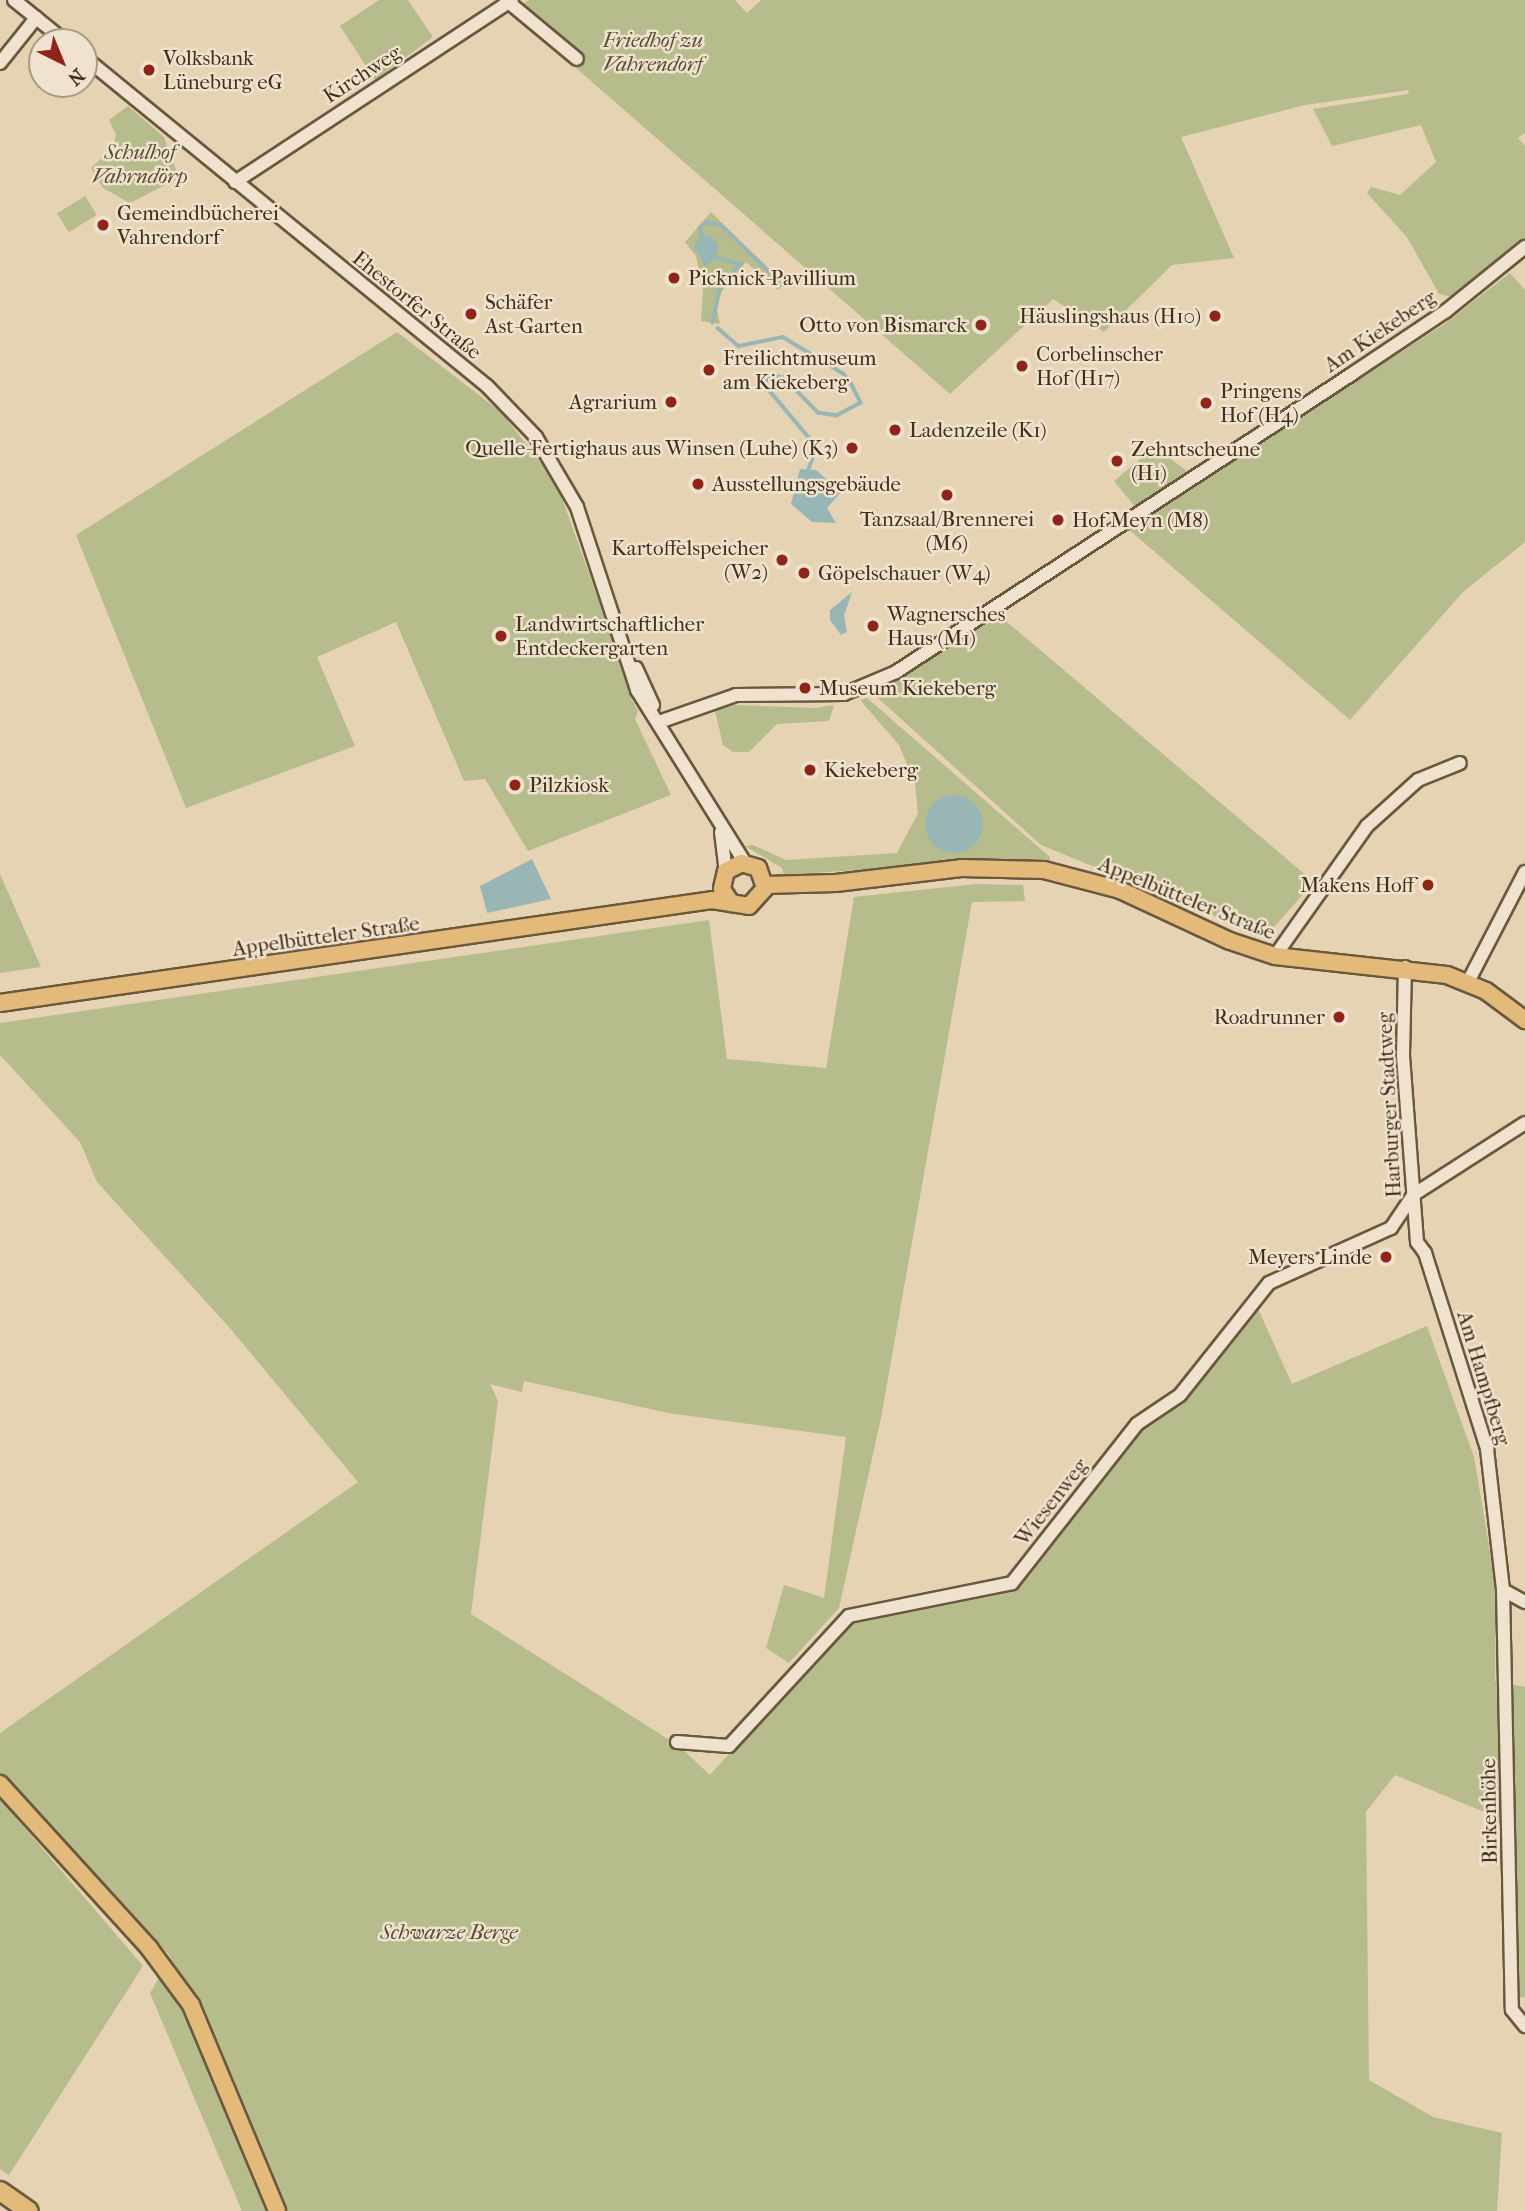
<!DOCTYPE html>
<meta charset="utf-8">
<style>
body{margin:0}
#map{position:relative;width:1525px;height:2211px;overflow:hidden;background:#e6d3b3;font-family:"IM FELL French Canon",serif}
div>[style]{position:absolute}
.green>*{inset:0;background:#b6bc8c;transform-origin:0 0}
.water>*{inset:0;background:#99b6b6}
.round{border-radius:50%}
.stream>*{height:3.5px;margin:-1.75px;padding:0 1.75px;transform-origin:1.75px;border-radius:1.75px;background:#99b6b6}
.roads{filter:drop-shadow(2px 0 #6a583e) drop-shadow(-2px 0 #6a583e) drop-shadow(0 2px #6a583e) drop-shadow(0 -2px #6a583e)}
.minor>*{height:12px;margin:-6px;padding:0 6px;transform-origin:6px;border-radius:6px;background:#efe2ce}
.major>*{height:16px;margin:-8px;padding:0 8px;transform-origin:8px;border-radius:8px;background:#e3ba7a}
.highway>*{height:18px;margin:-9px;padding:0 9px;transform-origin:9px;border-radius:9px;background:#e3ba7a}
.dots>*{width:19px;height:19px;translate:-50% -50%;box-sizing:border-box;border:4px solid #efe2ce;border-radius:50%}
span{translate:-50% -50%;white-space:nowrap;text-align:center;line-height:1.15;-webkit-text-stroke:5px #efe2ce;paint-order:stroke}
.park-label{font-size:21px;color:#584b2e;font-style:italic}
.poi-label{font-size:21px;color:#412f17}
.left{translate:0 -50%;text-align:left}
.right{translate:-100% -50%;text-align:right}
.street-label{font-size:21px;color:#412f17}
.north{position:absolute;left:28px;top:28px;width:70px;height:70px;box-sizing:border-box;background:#efe2ce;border:2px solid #a99a85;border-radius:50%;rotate:137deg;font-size:19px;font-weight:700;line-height:28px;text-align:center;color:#412f17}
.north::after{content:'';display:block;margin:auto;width:24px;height:32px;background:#8f2418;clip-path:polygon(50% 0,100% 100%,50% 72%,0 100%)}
</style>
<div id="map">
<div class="green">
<i style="clip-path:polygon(379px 0,408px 0,433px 37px,375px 80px,340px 26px)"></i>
<i style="clip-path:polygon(529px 0,735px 0,747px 13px,761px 0,1525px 0,1525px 133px,1518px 138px,1525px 146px,1525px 240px,1453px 297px,1439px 294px,1407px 237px,1367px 193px,1371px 187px,1400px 195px,1436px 162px,1421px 125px,1332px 146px,1313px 109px,1408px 94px,1409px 90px,1305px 105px,1181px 137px,1234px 258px,1172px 265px,1104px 332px,1053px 299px,950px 394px,576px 68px,583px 59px,521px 5px)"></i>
<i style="clip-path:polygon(128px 106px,164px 137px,179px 178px,130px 203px,103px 188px,91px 168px,113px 148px,116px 134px,109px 120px)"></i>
<i style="left:85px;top:196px;width:22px;height:33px;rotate:58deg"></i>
<i style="clip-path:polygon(711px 212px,784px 284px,778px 290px,746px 262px,722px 291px,716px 306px,720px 324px,701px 321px,703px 289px,696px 256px,685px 242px)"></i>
<i style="clip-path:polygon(1510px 273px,1525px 290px,1525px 542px,1463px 592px,1350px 720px,1127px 528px,1443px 325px)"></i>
<i style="clip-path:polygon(397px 332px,501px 412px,556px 482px,631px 689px,630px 696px,638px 711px,635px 719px,671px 795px,528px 851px,485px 779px,464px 781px,396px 622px,317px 657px,355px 746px,186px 808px,76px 535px)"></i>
<i style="clip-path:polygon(1155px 447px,1196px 478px,1141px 514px,1114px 481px)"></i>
<i style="clip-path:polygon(1000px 616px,1314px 882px,1265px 937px,1041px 845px,870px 691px)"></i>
<i style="clip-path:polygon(867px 698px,1050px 857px,1047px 865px,988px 861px,784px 875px,782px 868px,745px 846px,753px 845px,786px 860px,897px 853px,918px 813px,915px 784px,899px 745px,860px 700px)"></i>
<i style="clip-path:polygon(734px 705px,816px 708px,834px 705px,829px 721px,777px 724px,749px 752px,733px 752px,723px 745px,715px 711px)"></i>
<i style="clip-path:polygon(0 874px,41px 967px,0 973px)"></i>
<i style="clip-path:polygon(976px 884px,1023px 885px,1025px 901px,972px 902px,881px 1418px,839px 1608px,789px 1663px,766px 1648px,784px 1585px,824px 1598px,846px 1437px,668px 1413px,524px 1381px,522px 1392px,490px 1384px,498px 1401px,471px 1614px,679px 1746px,710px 1775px,848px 1622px,1010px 1591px,1135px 1429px,1178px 1401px,1255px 1302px,1292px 1384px,1427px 1326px,1474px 1457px,1496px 1587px,1495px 1681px,1525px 1687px,1525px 1997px,1518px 1998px,1512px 1842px,1494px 1816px,1395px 1775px,1366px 1812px,1369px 2080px,1433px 2117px,1502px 2133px,1497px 2211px,242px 2211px,150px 1993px,171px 1957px,0 1777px,0 1733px,358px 1482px,228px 1326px,97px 1182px,80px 1142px,0 1055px,0 1023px,709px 920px,727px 1059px,826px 1068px,854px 897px)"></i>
<i style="clip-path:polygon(0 1799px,143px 1966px,9px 2175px,0 2169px)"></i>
</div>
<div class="water">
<i style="clip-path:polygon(709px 235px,719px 245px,714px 260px,705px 266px,694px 246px,701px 236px)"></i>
<i style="clip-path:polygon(800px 469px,816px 470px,838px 489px,840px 493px,827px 508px,836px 523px,812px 522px,791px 504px)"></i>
<i style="clip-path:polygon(852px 592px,844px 615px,847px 632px,841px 635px,830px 620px,830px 610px)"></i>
<i class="round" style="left:925px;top:795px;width:58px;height:58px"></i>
<i style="clip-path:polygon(532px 859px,551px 899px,487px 913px,480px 886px)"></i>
</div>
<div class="stream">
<i style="left:702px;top:238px;width:10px;rotate:-101deg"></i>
<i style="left:700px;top:228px;width:8px;rotate:-45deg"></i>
<i style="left:706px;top:222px;width:15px;rotate:11deg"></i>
<i style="left:721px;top:225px;width:68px;rotate:43.8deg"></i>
<i style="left:712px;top:257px;width:30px;rotate:14deg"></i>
<i style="left:741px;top:264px;width:33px;rotate:129deg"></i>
<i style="left:720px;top:290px;width:33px;rotate:102deg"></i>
<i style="left:718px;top:328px;width:28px;rotate:41deg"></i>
<i style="left:739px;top:346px;width:45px;rotate:-11.6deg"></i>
<i style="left:783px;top:337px;width:71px;rotate:31.2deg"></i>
<i style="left:844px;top:374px;width:11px;rotate:52deg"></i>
<i style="left:851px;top:383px;width:22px;rotate:63deg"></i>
<i style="left:861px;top:403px;width:27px;rotate:152deg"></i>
<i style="left:837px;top:416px;width:19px;rotate:-171deg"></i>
<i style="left:818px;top:413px;width:49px;rotate:-134.2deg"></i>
<i style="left:784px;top:378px;width:11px;rotate:-170deg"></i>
<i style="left:773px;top:376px;width:12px;rotate:138deg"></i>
<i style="left:764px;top:384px;width:75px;rotate:49.9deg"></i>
<i style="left:812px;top:441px;width:10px;rotate:66deg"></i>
<i style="left:816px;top:450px;width:20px;rotate:110deg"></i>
</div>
<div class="roads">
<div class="minor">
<i style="left:14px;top:0;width:67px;rotate:38.9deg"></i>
<i style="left:506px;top:0;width:92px;rotate:39.7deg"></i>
<i style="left:84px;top:57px;width:520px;rotate:39.23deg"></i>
<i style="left:487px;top:386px;width:71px;rotate:46.1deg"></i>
<i style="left:536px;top:437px;width:81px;rotate:59.6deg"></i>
<i style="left:577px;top:507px;width:193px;rotate:71.8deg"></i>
<i style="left:637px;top:690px;width:204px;rotate:58deg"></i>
<i style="left:0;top:63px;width:58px;rotate:-51.3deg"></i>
<i style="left:235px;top:182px;width:331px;rotate:-33.3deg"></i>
<i style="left:636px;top:668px;width:41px;rotate:65.3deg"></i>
<i style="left:659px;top:722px;width:82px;rotate:-19.3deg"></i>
<i style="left:736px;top:695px;width:108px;rotate:-0.5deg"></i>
<i style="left:844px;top:694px;width:56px;rotate:-22.9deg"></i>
<i style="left:896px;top:672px;width:545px;rotate:-33.16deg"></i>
<i style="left:1352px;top:374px;width:113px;rotate:-33.8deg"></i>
<i style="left:1446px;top:311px;width:102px;rotate:-39deg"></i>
<i style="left:721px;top:832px;width:39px;rotate:83deg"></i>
<i style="left:1275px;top:956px;width:159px;rotate:-54.7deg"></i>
<i style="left:1367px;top:826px;width:69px;rotate:-42deg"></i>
<i style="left:1418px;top:780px;width:45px;rotate:-22deg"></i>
<i style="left:1405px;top:967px;width:89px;rotate:91.3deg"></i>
<i style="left:1403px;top:1056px;width:187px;rotate:85.7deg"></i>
<i style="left:1417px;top:1242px;width:14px;rotate:54deg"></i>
<i style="left:1425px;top:1253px;width:206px;rotate:72.4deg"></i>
<i style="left:1487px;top:1449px;width:142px;rotate:83.5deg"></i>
<i style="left:1503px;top:1590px;width:25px;rotate:29deg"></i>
<i style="left:1468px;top:982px;width:124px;rotate:-62.6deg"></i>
<i style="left:1503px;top:1590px;width:420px;rotate:88.8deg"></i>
<i style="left:1512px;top:2010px;width:21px;rotate:51deg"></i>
<i style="left:677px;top:1742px;width:52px;rotate:4.4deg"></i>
<i style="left:729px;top:1746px;width:177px;rotate:-47.3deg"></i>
<i style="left:849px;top:1616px;width:166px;rotate:-11.4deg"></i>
<i style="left:1012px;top:1583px;width:202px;rotate:-51.8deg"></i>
<i style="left:1137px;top:1424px;width:52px;rotate:-34deg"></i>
<i style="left:1180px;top:1395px;width:143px;rotate:-51.5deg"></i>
<i style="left:1269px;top:1283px;width:134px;rotate:-24.3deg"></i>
<i style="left:1391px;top:1228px;width:40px;rotate:-56deg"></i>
<i style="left:1413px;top:1195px;width:133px;rotate:-32.7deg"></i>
</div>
<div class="major">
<i style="left:765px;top:885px;width:71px;rotate:-1.6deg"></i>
<i style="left:836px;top:883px;width:126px;rotate:-6.8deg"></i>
<i style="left:961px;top:868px;width:83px;rotate:1.4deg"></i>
<i style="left:1044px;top:870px;width:79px;rotate:14.7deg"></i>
<i style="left:1120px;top:890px;width:121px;rotate:24.9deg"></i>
<i style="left:1230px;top:941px;width:47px;rotate:18.4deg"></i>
<i style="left:1275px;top:956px;width:173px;rotate:6.3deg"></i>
<i style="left:1447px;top:975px;width:42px;rotate:22.3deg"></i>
<i style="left:1486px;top:991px;width:49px;rotate:36.6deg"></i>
<i style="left:0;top:1003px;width:719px;rotate:-8.23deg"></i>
<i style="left:712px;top:900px;width:37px;rotate:9deg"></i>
<i style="left:749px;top:906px;width:24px;rotate:-48deg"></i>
<i style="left:765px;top:888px;width:21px;rotate:-109deg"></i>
<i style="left:758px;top:868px;width:17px;rotate:-163deg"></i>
<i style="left:742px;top:863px;width:18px;rotate:153deg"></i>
<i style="left:726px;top:871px;width:18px;rotate:103deg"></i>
<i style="left:722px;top:889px;width:17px;rotate:57deg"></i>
<i style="left:0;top:1784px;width:222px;rotate:47.7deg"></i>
<i style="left:149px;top:1948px;width:71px;rotate:53.6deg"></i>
<i style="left:191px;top:2005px;width:223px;rotate:67.3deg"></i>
</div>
<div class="highway">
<i style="left:0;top:2191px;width:35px;rotate:35deg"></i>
</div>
</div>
<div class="dots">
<i style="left:149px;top:70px;background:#8f2418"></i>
<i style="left:103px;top:225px;background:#8f2418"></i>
<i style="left:674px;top:278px;background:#8f2418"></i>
<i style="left:471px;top:314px;background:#8f2418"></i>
<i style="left:1215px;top:316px;background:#8f2418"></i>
<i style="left:981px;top:325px;background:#8f2418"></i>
<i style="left:1022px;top:366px;background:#8f2418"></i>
<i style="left:709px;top:370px;background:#8f2418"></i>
<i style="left:671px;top:402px;background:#8f2418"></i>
<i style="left:1206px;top:403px;background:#8f2418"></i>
<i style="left:895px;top:430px;background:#8f2418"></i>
<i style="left:852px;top:448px;background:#8f2418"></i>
<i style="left:1117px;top:461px;background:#8f2418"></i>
<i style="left:698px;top:484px;background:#8f2418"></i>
<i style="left:947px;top:495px;background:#8f2418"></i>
<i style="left:1058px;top:520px;background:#8f2418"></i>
<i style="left:782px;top:560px;background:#8f2418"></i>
<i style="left:804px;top:573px;background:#8f2418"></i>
<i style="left:873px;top:626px;background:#8f2418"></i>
<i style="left:501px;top:636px;background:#8f2418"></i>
<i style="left:805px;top:688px;background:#8f2418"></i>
<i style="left:810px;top:770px;background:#8f2418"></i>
<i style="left:515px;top:785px;background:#8f2418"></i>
<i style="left:1428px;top:885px;background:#8f2418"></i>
<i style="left:1339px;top:1017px;background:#8f2418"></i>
<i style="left:1386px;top:1257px;background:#8f2418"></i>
</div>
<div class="park-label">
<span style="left:653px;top:52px">Friedhof zu<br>Vahrendorf</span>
<span style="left:140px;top:164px">Schulhof<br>Vahrndörp</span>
<span style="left:449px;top:1932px">Schwarze Berge</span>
</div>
<div class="poi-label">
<span class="left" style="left:163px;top:70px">Volksbank<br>Lüneburg eG</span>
<span class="left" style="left:117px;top:225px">Gemeindbücherei<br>Vahrendorf</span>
<span class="left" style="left:688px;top:278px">Picknick-Pavillium</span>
<span class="left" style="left:485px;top:314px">Schäfer<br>Ast-Garten</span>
<span class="right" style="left:1201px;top:316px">Häuslingshaus (H10)</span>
<span class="right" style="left:967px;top:325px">Otto von Bismarck</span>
<span class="left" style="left:1036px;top:366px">Corbelinscher<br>Hof (H17)</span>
<span class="left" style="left:723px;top:370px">Freilichtmuseum<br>am Kiekeberg</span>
<span class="left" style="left:1220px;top:403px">Pringens<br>Hof (H4)</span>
<span class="right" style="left:657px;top:402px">Agrarium</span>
<span class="left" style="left:909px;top:430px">Ladenzeile (K1)</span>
<span class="right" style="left:838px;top:448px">Quelle-Fertighaus aus Winsen (Luhe) (K3)</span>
<span class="left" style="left:1131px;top:461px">Zehntscheune<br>(H1)</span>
<span class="left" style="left:712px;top:484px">Ausstellungsgebäude</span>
<span style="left:947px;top:531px">Tanzsaal/Brennerei<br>(M6)</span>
<span class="left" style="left:1072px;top:520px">Hof Meyn (M8)</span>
<span class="right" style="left:768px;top:560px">Kartoffelspeicher<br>(W2)</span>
<span class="left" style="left:818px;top:573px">Göpelschauer (W4)</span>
<span class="left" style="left:887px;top:626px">Wagnersches<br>Haus (M1)</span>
<span class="left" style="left:515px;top:636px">Landwirtschaftlicher<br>Entdeckergarten</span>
<span class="left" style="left:819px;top:688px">Museum Kiekeberg</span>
<span class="left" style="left:824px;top:770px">Kiekeberg</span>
<span class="left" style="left:529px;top:785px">Pilzkiosk</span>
<span class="right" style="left:1414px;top:885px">Makens Hoff</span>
<span class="right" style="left:1325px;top:1017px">Roadrunner</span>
<span class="right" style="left:1372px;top:1257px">Meyers Linde</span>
</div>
<div class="street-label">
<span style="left:362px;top:74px;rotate:-33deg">Kirchweg</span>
<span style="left:417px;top:305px;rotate:39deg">Ehestorfer Straße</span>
<span style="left:1380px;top:331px;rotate:-34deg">Am Kiekeberg</span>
<span style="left:1187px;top:898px;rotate:22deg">Appelbütteler Straße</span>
<span style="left:326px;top:936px;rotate:-8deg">Appelbütteler Straße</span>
<span style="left:1389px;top:1105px;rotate:-93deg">Harburger Stadtweg</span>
<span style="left:1484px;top:1378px;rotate:73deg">Am Hampfberg</span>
<span style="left:1051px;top:1502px;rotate:-52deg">Wiesenweg</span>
<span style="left:1489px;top:1811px;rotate:-91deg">Birkenhöhe</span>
</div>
<div class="north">N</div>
</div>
